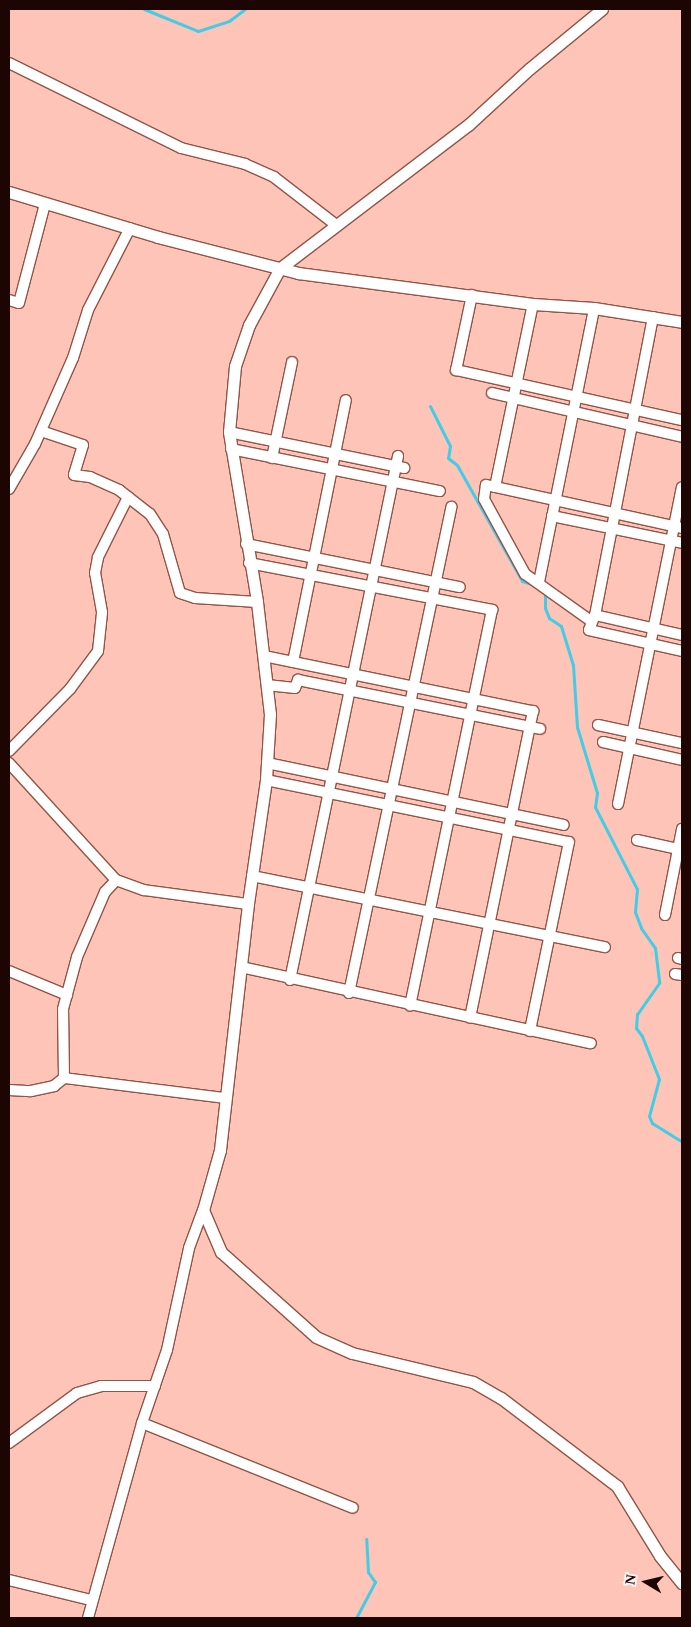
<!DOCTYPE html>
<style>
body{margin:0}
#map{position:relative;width:691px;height:1627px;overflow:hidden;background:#fdc4b7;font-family:"Times New Roman",serif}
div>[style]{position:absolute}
.stream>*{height:3px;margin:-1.5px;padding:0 1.5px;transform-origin:1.5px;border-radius:1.5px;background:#43cce6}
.roads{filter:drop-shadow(1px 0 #925447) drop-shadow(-1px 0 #925447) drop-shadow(0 1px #925447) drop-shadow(0 -1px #925447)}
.minor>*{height:10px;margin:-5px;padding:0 5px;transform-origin:5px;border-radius:5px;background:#fff}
.tertiary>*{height:11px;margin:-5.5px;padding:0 5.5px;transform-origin:5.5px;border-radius:5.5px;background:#fff}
span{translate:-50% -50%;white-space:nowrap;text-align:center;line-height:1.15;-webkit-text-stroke:5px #faf2f0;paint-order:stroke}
.frame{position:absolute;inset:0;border:10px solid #1c0503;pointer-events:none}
.north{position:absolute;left:621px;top:1557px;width:50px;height:50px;-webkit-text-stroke:4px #faf2f0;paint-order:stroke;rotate:279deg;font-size:14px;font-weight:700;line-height:20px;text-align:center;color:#1c0503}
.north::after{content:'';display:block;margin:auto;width:18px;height:22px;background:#1c0503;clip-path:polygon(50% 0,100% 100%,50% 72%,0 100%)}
</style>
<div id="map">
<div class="stream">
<i style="left:144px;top:9px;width:58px;rotate:22.2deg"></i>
<i style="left:198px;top:31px;width:33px;rotate:-18deg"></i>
<i style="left:229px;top:21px;width:20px;rotate:-37deg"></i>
<i style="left:430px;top:406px;width:45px;rotate:63.4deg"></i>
<i style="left:450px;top:446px;width:12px;rotate:99deg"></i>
<i style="left:448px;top:458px;width:11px;rotate:38deg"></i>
<i style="left:457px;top:465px;width:133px;rotate:60.7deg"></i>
<i style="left:522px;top:581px;width:10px;rotate:17deg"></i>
<i style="left:545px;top:592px;width:16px;rotate:90deg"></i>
<i style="left:545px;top:608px;width:11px;rotate:68deg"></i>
<i style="left:549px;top:618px;width:14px;rotate:34deg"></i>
<i style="left:561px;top:626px;width:41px;rotate:72.9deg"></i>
<i style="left:573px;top:665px;width:62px;rotate:86.3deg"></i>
<i style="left:577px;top:727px;width:69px;rotate:73.1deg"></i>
<i style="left:597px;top:793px;width:14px;rotate:98deg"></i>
<i style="left:595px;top:807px;width:92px;rotate:62.9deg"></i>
<i style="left:637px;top:889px;width:23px;rotate:95deg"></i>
<i style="left:635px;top:912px;width:17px;rotate:69deg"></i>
<i style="left:641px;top:928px;width:24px;rotate:55deg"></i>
<i style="left:655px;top:948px;width:35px;rotate:83deg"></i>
<i style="left:659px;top:983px;width:38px;rotate:125deg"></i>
<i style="left:637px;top:1014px;width:14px;rotate:94deg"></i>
<i style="left:636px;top:1028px;width:10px;rotate:53deg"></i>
<i style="left:642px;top:1036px;width:46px;rotate:68.4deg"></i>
<i style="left:659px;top:1079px;width:38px;rotate:105deg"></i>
<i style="left:649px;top:1116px;width:8px;rotate:67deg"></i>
<i style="left:652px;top:1123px;width:36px;rotate:32deg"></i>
<i style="left:356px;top:1618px;width:41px;rotate:-62.2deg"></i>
<i style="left:375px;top:1582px;width:12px;rotate:-125deg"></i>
<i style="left:368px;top:1572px;width:33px;rotate:-93deg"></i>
</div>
<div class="roads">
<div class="minor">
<i style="left:9px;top:63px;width:192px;rotate:26.3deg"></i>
<i style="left:181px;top:148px;width:66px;rotate:14deg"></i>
<i style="left:245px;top:164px;width:32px;rotate:24deg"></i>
<i style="left:274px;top:177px;width:78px;rotate:37.7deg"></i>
<i style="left:472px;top:295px;width:77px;rotate:102deg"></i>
<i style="left:456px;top:370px;width:231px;rotate:12.5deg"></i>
<i style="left:9px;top:300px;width:10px;rotate:17deg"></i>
<i style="left:19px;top:303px;width:102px;rotate:-75.3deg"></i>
<i style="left:653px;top:317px;width:304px;rotate:101deg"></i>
<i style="left:595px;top:615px;width:16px;rotate:112deg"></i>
<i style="left:589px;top:630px;width:95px;rotate:12.7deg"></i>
<i style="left:492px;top:393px;width:195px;rotate:13deg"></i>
<i style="left:41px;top:431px;width:44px;rotate:18.4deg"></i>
<i style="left:83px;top:445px;width:31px;rotate:107deg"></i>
<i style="left:74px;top:475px;width:16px;rotate:7deg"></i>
<i style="left:90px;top:477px;width:32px;rotate:24deg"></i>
<i style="left:119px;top:490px;width:39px;rotate:38deg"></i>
<i style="left:150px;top:514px;width:24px;rotate:57deg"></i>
<i style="left:163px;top:534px;width:61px;rotate:73.9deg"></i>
<i style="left:180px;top:593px;width:16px;rotate:18deg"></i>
<i style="left:195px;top:598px;width:62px;rotate:3.7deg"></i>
<i style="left:229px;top:432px;width:179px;rotate:11.6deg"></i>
<i style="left:231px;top:449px;width:213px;rotate:11.4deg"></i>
<i style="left:272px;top:458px;width:98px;rotate:-78.2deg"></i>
<i style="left:495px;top:487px;width:187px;rotate:-78.3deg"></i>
<i style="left:9px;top:489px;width:52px;rotate:-60deg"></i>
<i style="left:35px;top:444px;width:94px;rotate:-66.2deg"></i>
<i style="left:73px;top:358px;width:50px;rotate:-72.6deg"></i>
<i style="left:88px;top:310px;width:92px;rotate:-62.9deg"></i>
<i style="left:552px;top:516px;width:133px;rotate:11.7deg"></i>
<i style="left:246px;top:544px;width:218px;rotate:11.4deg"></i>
<i style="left:249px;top:563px;width:248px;rotate:10.9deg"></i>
<i style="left:492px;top:610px;width:404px;rotate:101.7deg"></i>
<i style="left:539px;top:582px;width:279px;rotate:-78.6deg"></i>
<i style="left:595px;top:615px;width:89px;rotate:12.9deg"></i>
<i style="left:591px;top:621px;width:81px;rotate:-144.5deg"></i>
<i style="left:525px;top:574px;width:85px;rotate:-118.7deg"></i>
<i style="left:484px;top:499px;width:14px;rotate:-82deg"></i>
<i style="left:486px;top:485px;width:201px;rotate:12.4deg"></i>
<i style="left:264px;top:656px;width:275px;rotate:11.6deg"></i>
<i style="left:533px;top:711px;width:313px;rotate:101.6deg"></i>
<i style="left:293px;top:662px;width:267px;rotate:-78.6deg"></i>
<i style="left:267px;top:685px;width:28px;rotate:6deg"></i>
<i style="left:295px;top:688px;width:9px;rotate:-69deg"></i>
<i style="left:298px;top:680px;width:247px;rotate:11.4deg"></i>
<i style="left:598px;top:725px;width:86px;rotate:12.1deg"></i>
<i style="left:603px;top:742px;width:81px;rotate:12.8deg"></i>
<i style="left:9px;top:751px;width:87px;rotate:-45.5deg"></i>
<i style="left:70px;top:689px;width:47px;rotate:-53.6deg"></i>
<i style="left:98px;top:651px;width:39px;rotate:-84deg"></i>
<i style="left:102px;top:612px;width:40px;rotate:-100deg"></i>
<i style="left:95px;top:573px;width:16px;rotate:-79deg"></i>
<i style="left:98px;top:557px;width:67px;rotate:-63.4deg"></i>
<i style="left:9px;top:763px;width:159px;rotate:47.6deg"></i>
<i style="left:116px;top:880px;width:30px;rotate:20deg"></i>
<i style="left:144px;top:890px;width:105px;rotate:7.7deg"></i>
<i style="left:267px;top:763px;width:303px;rotate:11.8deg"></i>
<i style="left:266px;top:780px;width:309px;rotate:11.6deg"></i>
<i style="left:569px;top:842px;width:193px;rotate:101.7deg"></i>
<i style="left:618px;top:804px;width:323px;rotate:-78.6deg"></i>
<i style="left:637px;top:840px;width:46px;rotate:12.5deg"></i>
<i style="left:252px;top:876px;width:360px;rotate:11.4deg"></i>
<i style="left:665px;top:915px;width:88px;rotate:-78.8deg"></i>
<i style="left:678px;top:958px;width:4px;rotate:14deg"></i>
<i style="left:241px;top:967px;width:358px;rotate:12.3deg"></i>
<i style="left:9px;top:971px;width:63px;rotate:22.5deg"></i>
<i style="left:675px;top:974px;width:7px;rotate:8deg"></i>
<i style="left:290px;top:980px;width:535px;rotate:-78.35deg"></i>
<i style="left:349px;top:993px;width:497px;rotate:-78.1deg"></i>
<i style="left:64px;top:1078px;width:69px;rotate:-90.8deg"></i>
<i style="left:63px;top:1009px;width:54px;rotate:-74.9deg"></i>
<i style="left:77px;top:957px;width:71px;rotate:-66.7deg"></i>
<i style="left:105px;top:892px;width:16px;rotate:-47deg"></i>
<i style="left:9px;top:1090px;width:22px;rotate:3deg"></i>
<i style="left:31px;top:1091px;width:24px;rotate:-12deg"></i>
<i style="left:54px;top:1086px;width:13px;rotate:-39deg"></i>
<i style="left:64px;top:1078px;width:162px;rotate:7.1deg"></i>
<i style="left:142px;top:1423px;width:227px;rotate:21.9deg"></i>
<i style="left:9px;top:1443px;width:84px;rotate:-36.3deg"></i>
<i style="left:77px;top:1393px;width:25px;rotate:-16deg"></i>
<i style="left:101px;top:1386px;width:54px"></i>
<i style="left:9px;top:1580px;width:84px;rotate:13.7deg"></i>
<i style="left:88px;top:1618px;width:202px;rotate:-74.5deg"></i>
<i style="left:142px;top:1423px;width:77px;rotate:-71.1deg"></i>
<i style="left:167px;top:1350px;width:104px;rotate:-77.8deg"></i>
<i style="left:189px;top:1248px;width:40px;rotate:-69.8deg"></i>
</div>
<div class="tertiary">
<i style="left:602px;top:9px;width:94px;rotate:140.6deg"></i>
<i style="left:529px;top:69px;width:83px;rotate:137.4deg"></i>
<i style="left:468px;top:125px;width:236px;rotate:142.7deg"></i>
<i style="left:280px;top:268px;width:65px;rotate:118.5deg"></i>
<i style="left:249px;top:325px;width:43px;rotate:108.9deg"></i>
<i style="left:235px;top:366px;width:66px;rotate:95.2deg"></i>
<i style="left:229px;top:432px;width:172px;rotate:80.6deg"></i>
<i style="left:257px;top:602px;width:113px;rotate:83.4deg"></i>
<i style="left:270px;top:714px;width:66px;rotate:93.5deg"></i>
<i style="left:266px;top:780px;width:125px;rotate:98.3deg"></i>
<i style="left:248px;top:904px;width:248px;rotate:96.5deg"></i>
<i style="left:220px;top:1150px;width:62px;rotate:105.8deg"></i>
<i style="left:203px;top:1210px;width:46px;rotate:66.8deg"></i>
<i style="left:221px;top:1252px;width:127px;rotate:41.8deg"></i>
<i style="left:316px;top:1337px;width:39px;rotate:24deg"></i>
<i style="left:352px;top:1353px;width:124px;rotate:13.5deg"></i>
<i style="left:473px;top:1382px;width:32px;rotate:30deg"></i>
<i style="left:501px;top:1398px;width:146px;rotate:37.2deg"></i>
<i style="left:617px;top:1486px;width:82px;rotate:58.4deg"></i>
<i style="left:660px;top:1556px;width:35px;rotate:51deg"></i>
<i style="left:9px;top:192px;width:156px;rotate:16.8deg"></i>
<i style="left:158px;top:237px;width:145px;rotate:14.4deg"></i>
<i style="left:298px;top:273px;width:237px;rotate:7.5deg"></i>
<i style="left:533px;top:304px;width:61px;rotate:3.8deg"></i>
<i style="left:594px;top:308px;width:89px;rotate:9deg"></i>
</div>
</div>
<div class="frame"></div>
<div class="north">N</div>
</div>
